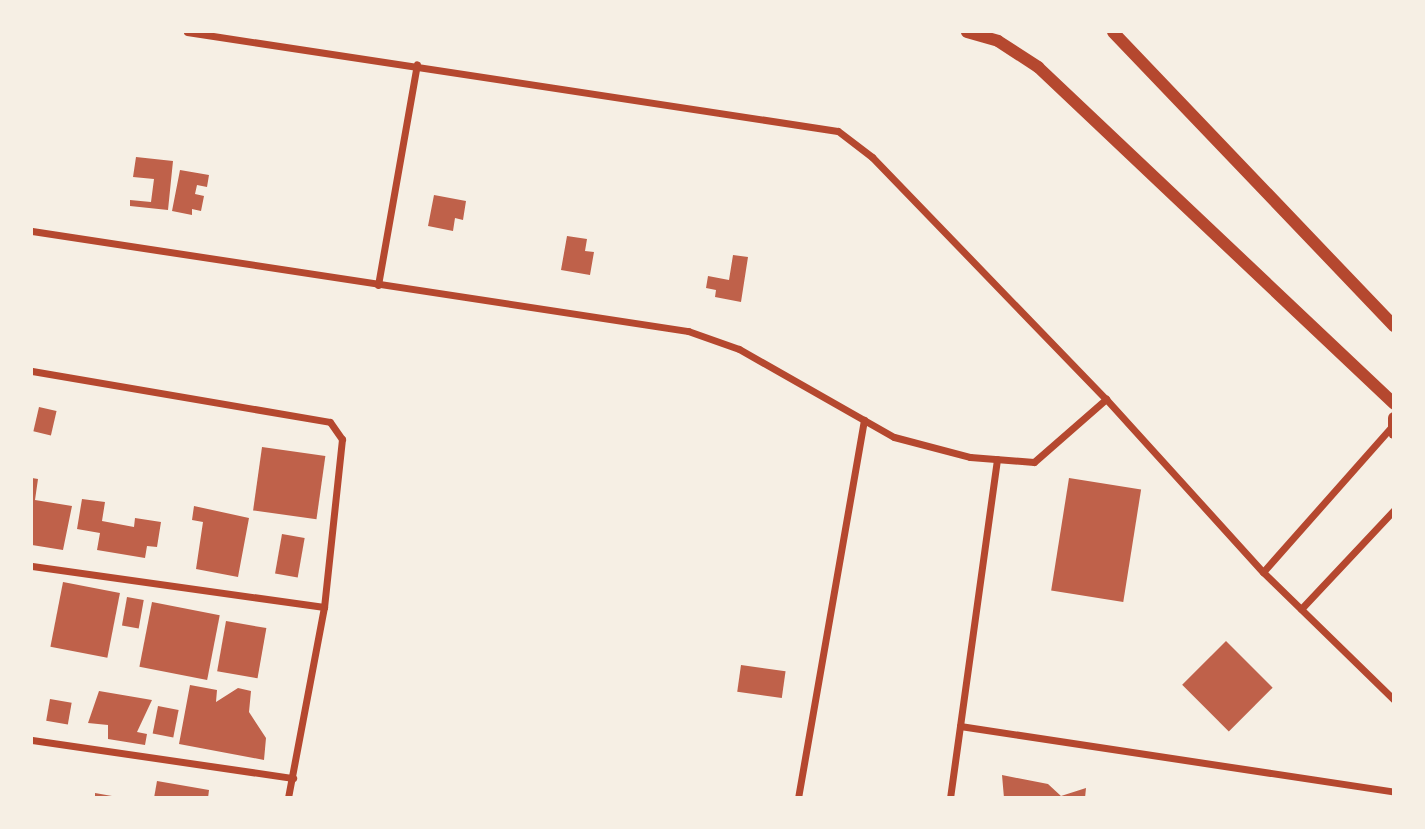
<!DOCTYPE html>
<style>
body{margin:0}
#map{position:relative;width:1425px;height:829px;overflow:hidden;background:#f6efe4;font-family:"Varela Round",sans-serif}
div>[style]{position:absolute}
.building>*{inset:0;background:#bf614a;transform-origin:0 0}
.minor>*{height:7px;margin:-3.5px;padding:0 3.5px;transform-origin:3.5px;border-radius:3.5px;background:#b5482f}
.tertiary>*{height:12px;margin:-6px;padding:0 6px;transform-origin:6px;border-radius:6px;background:#b5482f}
span{translate:-50% -50%;white-space:nowrap;text-align:center;line-height:1.15;-webkit-text-stroke:7px #f6efe4;paint-order:stroke}
.frame{position:absolute;inset:0;border:33px solid #f6efe4;pointer-events:none}
</style>
<div id="map">
<div class="building">
<i style="clip-path:polygon(136px 157px,173px 161px,168px 210px,130px 206px,130px 200px,151px 202px,154px 179px,133px 177px)"></i>
<i style="clip-path:polygon(180px 170px,209px 175px,207px 187px,197px 185px,195px 194px,204px 196px,201px 211px,192px 209px,192px 215px,172px 211px)"></i>
<i style="clip-path:polygon(434px 195px,466px 201px,463px 220px,455px 218px,453px 231px,428px 226px)"></i>
<i style="clip-path:polygon(567px 236px,587px 239px,585px 251px,594px 252px,590px 275px,561px 270px)"></i>
<i style="clip-path:polygon(733px 255px,748px 257px,741px 302px,715px 297px,716px 290px,706px 288px,708px 276px,729px 280px)"></i>
<i style="left:39px;top:407px;width:18px;height:25px;rotate:13deg"></i>
<i style="left:262px;top:447px;width:64px;height:64px;rotate:8deg"></i>
<i style="clip-path:polygon(32px 478px,38px 479px,35px 500px,72px 506px,63px 550px,32px 545px)"></i>
<i style="left:1069px;top:478px;width:73px;height:114px;rotate:9deg"></i>
<i style="clip-path:polygon(82px 499px,105px 502px,102px 521px,134px 527px,135px 518px,161px 522px,157px 547px,147px 546px,145px 558px,97px 550px,100px 533px,77px 529px)"></i>
<i style="clip-path:polygon(194px 506px,249px 518px,238px 577px,196px 569px,203px 522px,192px 520px)"></i>
<i style="left:282px;top:534px;width:23px;height:40px;rotate:10deg"></i>
<i style="left:63px;top:582px;width:58px;height:66px;rotate:11deg"></i>
<i style="left:127px;top:597px;width:17px;height:29px;rotate:10deg"></i>
<i style="left:152px;top:602px;width:69px;height:66px;rotate:11deg"></i>
<i style="left:226px;top:621px;width:41px;height:51px;rotate:10deg"></i>
<i style="left:1226px;top:641px;width:66px;height:62px;rotate:45deg"></i>
<i style="left:741px;top:665px;width:45px;height:27px;rotate:8deg"></i>
<i style="clip-path:polygon(190px 685px,217px 690px,216px 702px,238px 688px,251px 691px,249px 712px,266px 738px,264px 760px,179px 744px)"></i>
<i style="clip-path:polygon(99px 691px,152px 700px,137px 732px,147px 734px,145px 745px,108px 739px,108px 725px,88px 723px)"></i>
<i style="left:50px;top:699px;width:22px;height:22px;rotate:10deg"></i>
<i style="left:158px;top:706px;width:21px;height:28px;rotate:11deg"></i>
<i style="clip-path:polygon(1002px 775px,1048px 784px,1061px 796px,1086px 788px,1085px 798px,1004px 798px)"></i>
<i style="clip-path:polygon(157px 781px,209px 790px,208px 798px,154px 798px)"></i>
<i style="clip-path:polygon(95px 793px,112px 796px,111px 798px,95px 798px)"></i>
</div>
<div class="minor">
<i style="left:187px;top:32px;width:658px;rotate:8.65deg"></i>
<i style="left:838px;top:131px;width:43px;rotate:37.4deg"></i>
<i style="left:872px;top:157px;width:337px;rotate:46deg"></i>
<i style="left:1106px;top:399px;width:234px;rotate:47.8deg"></i>
<i style="left:1263px;top:572px;width:183px;rotate:44.3deg"></i>
<i style="left:32px;top:231px;width:664px;rotate:8.67deg"></i>
<i style="left:688px;top:331px;width:54px;rotate:19.4deg"></i>
<i style="left:739px;top:349px;width:178px;rotate:29.6deg"></i>
<i style="left:894px;top:437px;width:79px;rotate:14.7deg"></i>
<i style="left:970px;top:457px;width:64px;rotate:4.5deg"></i>
<i style="left:1034px;top:462px;width:96px;rotate:-41.2deg"></i>
<i style="left:378px;top:285px;width:224px;rotate:-80deg"></i>
<i style="left:32px;top:371px;width:302px;rotate:9.7deg"></i>
<i style="left:330px;top:422px;width:21px;rotate:55deg"></i>
<i style="left:342px;top:439px;width:169px;rotate:96.1deg"></i>
<i style="left:324px;top:607px;width:194px;rotate:100.7deg"></i>
<i style="left:32px;top:566px;width:295px;rotate:8deg"></i>
<i style="left:1263px;top:572px;width:195px;rotate:-48.5deg"></i>
<i style="left:1301px;top:609px;width:136px;rotate:-46.8deg"></i>
<i style="left:960px;top:726px;width:439px;rotate:8.6deg"></i>
<i style="left:32px;top:740px;width:264px;rotate:8.3deg"></i>
<i style="left:798px;top:798px;width:384px;rotate:-80.1deg"></i>
<i style="left:950px;top:798px;width:342px;rotate:-82.1deg"></i>
</div>
<div class="tertiary">
<i style="left:967px;top:32px;width:32px;rotate:16deg"></i>
<i style="left:998px;top:41px;width:48px;rotate:33deg"></i>
<i style="left:1038px;top:67px;width:490px;rotate:43.4deg"></i>
<i style="left:1113px;top:32px;width:407px;rotate:46.3deg"></i>
<i style="left:1394px;top:418px;width:15px;rotate:90deg"></i>
</div>
<div class="frame"></div>
</div>
